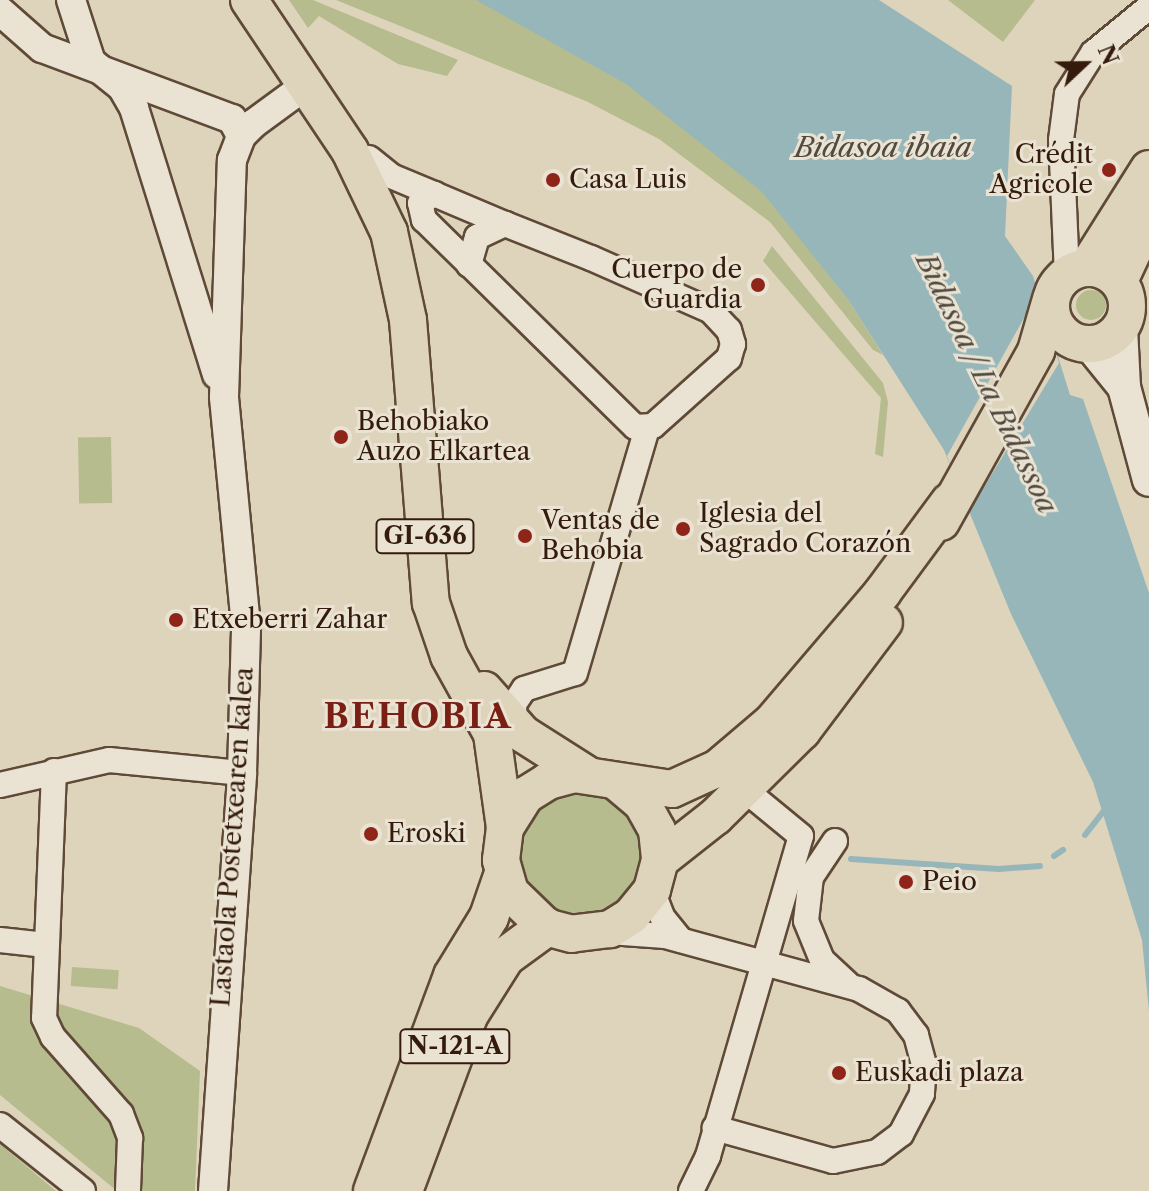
<!DOCTYPE html>
<meta charset="utf-8">
<style>
body{margin:0}
#map{position:relative;width:1149px;height:1191px;overflow:hidden;background:#ded4bb;font-family:"Libre Caslon Text",serif}
div>[style]{position:absolute}
.green>*{inset:0;background:#b6bc8d;transform-origin:0 0}
.round{border-radius:50%}
.water>*{inset:0;background:#96b6b9}
.pier>*{inset:0;background:#ded4bb}
.stream>*{height:6px;margin:-3px;padding:0 3px;transform-origin:3px;border-radius:3px;background:#96b6b9}
.roads{filter:drop-shadow(2px 0 #5f4937) drop-shadow(-2px 0 #5f4937) drop-shadow(0 2px #5f4937) drop-shadow(0 -2px #5f4937)}
.minor>*{height:24px;margin:-12px;padding:0 12px;transform-origin:12px;border-radius:12px;background:#eae3d3}
.tertiary>*{height:28px;margin:-14px;padding:0 14px;transform-origin:14px;border-radius:14px;background:#eae3d3}
.secondary>*{height:32px;margin:-16px;padding:0 16px;transform-origin:16px;border-radius:16px;background:#eae3d3}
.primary>*{height:36px;margin:-18px;padding:0 18px;transform-origin:18px;border-radius:18px;background:#ded4bb}
.primary>.ring{margin:-18px;padding:0;box-sizing:content-box;background:none;border:36px solid #ded4bb;border-radius:50%}
.trunk>*{height:38px;margin:-19px;padding:0 19px;transform-origin:19px;border-radius:19px;background:#ded4bb}
.dots>*{width:22px;height:22px;translate:-50% -50%;box-sizing:border-box;border:4px solid #eae3d3;border-radius:50%}
span{translate:-50% -50%;white-space:nowrap;text-align:center;line-height:1.15;-webkit-text-stroke:6px #eae3d3;paint-order:stroke}
.shield-label span{padding:2px 6px;background:#eae3d3;border:2px solid;border-radius:6px;-webkit-text-stroke-width:0}
.shield-label{font-size:24px;color:#351b0b;font-weight:700}
.poi-label{font-size:26px;color:#351b0b}
.right{translate:-100% -50%;text-align:right}
.left{translate:0 -50%;text-align:left}
.street-label{font-size:26px;color:#351b0b}
.water-label{font-size:28px;color:#524a3f;font-style:italic}
.district-label{font-size:34px;color:#7a1f14;font-weight:700;letter-spacing:2px}
.north{position:absolute;left:1045px;top:24px;width:80px;height:80px;-webkit-text-stroke:6px #eae3d3;paint-order:stroke;rotate:68deg;font-size:22px;font-weight:700;line-height:32px;text-align:center;color:#351b0b}
.north::after{content:'';display:block;margin:auto;width:28px;height:36px;background:#351b0b;clip-path:polygon(50% 0,100% 100%,50% 72%,0 100%)}
</style>
<div id="map">
<div class="green">
<i style="clip-path:polygon(289px 0,313px 0,458px 60px,447px 76px,398px 64px,319px 16px,308px 28px)"></i>
<i style="clip-path:polygon(336px 0,615px 0,847px 298px,883px 355px,873px 350px,770px 222px,659px 139px,588px 102px)"></i>
<i style="clip-path:polygon(948px 0,1035px 0,1003px 42px)"></i>
<i style="clip-path:polygon(772px 246px,883px 383px,888px 402px,883px 457px,875px 454px,881px 398px,763px 261px)"></i>
<i class="round" style="left:1076px;top:290px;width:30px;height:30px"></i>
<i style="left:111px;top:437px;width:66px;height:33px;rotate:89deg"></i>
<i class="round" style="left:517px;top:791px;width:126px;height:126px"></i>
<i style="left:72px;top:967px;width:47px;height:19px;rotate:4deg"></i>
<i style="clip-path:polygon(0 986px,139px 1028px,200px 1071px,195px 1191px,117px 1191px,0 1095px)"></i>
<i style="clip-path:polygon(0 1144px,56px 1191px,0 1191px)"></i>
</div>
<div class="water">
<i style="clip-path:polygon(476px 0,879px 0,1012px 86px,1005px 236px,1033px 276px,1070px 395px,1083px 399px,1149px 593px,1149px 1011px,1142px 940px,1093px 782px,1011px 614px,944px 450px,847px 298px,762px 192px,626px 84px)"></i>
</div>
<div class="pier">
<i style="clip-path:polygon(1038px 293px,1059px 363px,969px 512px,947px 456px)"></i>
</div>
<div class="stream">
<i style="left:1085px;top:835px;width:37px;rotate:-52deg"></i>
<i style="left:1054px;top:856px;width:11px;rotate:-34deg"></i>
<i style="left:851px;top:859px;width:148px;rotate:3.9deg"></i>
<i style="left:999px;top:869px;width:41px;rotate:-4.2deg"></i>
</div>
<div class="roads">
<div class="minor">
<i style="left:369px;top:158px;width:28px;rotate:39deg"></i>
<i style="left:391px;top:176px;width:47px;rotate:22.7deg"></i>
<i style="left:434px;top:194px;width:77px;rotate:22.9deg"></i>
<i style="left:505px;top:224px;width:92px;rotate:21.6deg"></i>
<i style="left:591px;top:258px;width:131px;rotate:23.8deg"></i>
<i style="left:711px;top:311px;width:26px;rotate:47deg"></i>
<i style="left:729px;top:330px;width:15px;rotate:74deg"></i>
<i style="left:733px;top:344px;width:15px;rotate:106deg"></i>
<i style="left:729px;top:358px;width:102px;rotate:138.2deg"></i>
<i style="left:653px;top:426px;width:18px;rotate:177deg"></i>
<i style="left:635px;top:427px;width:296px;rotate:-135.5deg"></i>
<i style="left:424px;top:220px;width:17px;rotate:-103deg"></i>
<i style="left:420px;top:203px;width:17px;rotate:-33deg"></i>
<i style="left:469px;top:265px;width:29px;rotate:-74deg"></i>
<i style="left:477px;top:237px;width:31px;rotate:-25deg"></i>
<i style="left:1067px;top:275px;width:135px;rotate:-92.5deg"></i>
<i style="left:1061px;top:140px;width:46px;rotate:-82.6deg"></i>
<i style="left:1067px;top:94px;width:49px;rotate:-57.6deg"></i>
<i style="left:1093px;top:53px;width:72px;rotate:-39.4deg"></i>
<i style="left:515px;top:726px;width:22px;rotate:-93deg"></i>
<i style="left:514px;top:704px;width:18px;rotate:-56deg"></i>
<i style="left:524px;top:689px;width:53px;rotate:-17.4deg"></i>
<i style="left:575px;top:673px;width:255px;rotate:-73.6deg"></i>
<i style="left:54px;top:771px;width:247px;rotate:92.3deg"></i>
<i style="left:44px;top:1018px;width:21px;rotate:65deg"></i>
<i style="left:53px;top:1037px;width:103px;rotate:48.6deg"></i>
<i style="left:121px;top:1114px;width:26px;rotate:69deg"></i>
<i style="left:130px;top:1138px;width:53px;rotate:92.2deg"></i>
<i style="left:0;top:785px;width:112px;rotate:-12.9deg"></i>
<i style="left:109px;top:760px;width:134px;rotate:5.6deg"></i>
<i style="left:835px;top:841px;width:43px;rotate:123.7deg"></i>
<i style="left:811px;top:877px;width:44px;rotate:96.5deg"></i>
<i style="left:806px;top:921px;width:42px;rotate:67.7deg"></i>
<i style="left:822px;top:960px;width:35px;rotate:43deg"></i>
<i style="left:652px;top:890px;width:30px;rotate:69deg"></i>
<i style="left:663px;top:918px;width:28px;rotate:51deg"></i>
<i style="left:609px;top:932px;width:56px;rotate:4.1deg"></i>
<i style="left:665px;top:936px;width:201px;rotate:15.3deg"></i>
<i style="left:859px;top:989px;width:45px;rotate:29.4deg"></i>
<i style="left:898px;top:1011px;width:30px;rotate:53deg"></i>
<i style="left:916px;top:1035px;width:30px;rotate:75deg"></i>
<i style="left:924px;top:1064px;width:30px;rotate:94deg"></i>
<i style="left:922px;top:1094px;width:45px;rotate:117.7deg"></i>
<i style="left:901px;top:1134px;width:30px;rotate:143deg"></i>
<i style="left:877px;top:1152px;width:45px;rotate:168.4deg"></i>
<i style="left:833px;top:1161px;width:123px;rotate:-164.4deg"></i>
<i style="left:0;top:940px;width:46px;rotate:6.2deg"></i>
<i style="left:0;top:1125px;width:106px;rotate:38.5deg"></i>
<i style="left:691px;top:1191px;width:39px;rotate:-64deg"></i>
<i style="left:708px;top:1156px;width:333px;rotate:-73.8deg"></i>
<i style="left:801px;top:836px;width:72px;rotate:-140.6deg"></i>
</div>
<div class="tertiary">
<i style="left:71px;top:0;width:65px;rotate:72.1deg"></i>
<i style="left:0;top:11px;width:56px;rotate:41.4deg"></i>
<i style="left:42px;top:48px;width:203px;rotate:20.5deg"></i>
<i style="left:232px;top:119px;width:19px;rotate:62deg"></i>
<i style="left:91px;top:62px;width:40px;rotate:39deg"></i>
<i style="left:122px;top:87px;width:24px;rotate:60deg"></i>
<i style="left:134px;top:108px;width:279px;rotate:72.7deg"></i>
<i style="left:213px;top:1191px;width:419px;rotate:-86deg"></i>
<i style="left:242px;top:773px;width:147px;rotate:-88.4deg"></i>
<i style="left:246px;top:626px;width:230px;rotate:-95.5deg"></i>
<i style="left:224px;top:397px;width:237px;rotate:-88.1deg"></i>
<i style="left:232px;top:160px;width:26px;rotate:-69deg"></i>
<i style="left:241px;top:136px;width:17px;rotate:-45deg"></i>
<i style="left:253px;top:124px;width:66px;rotate:-36.3deg"></i>
</div>
<div class="secondary">
<i style="left:1121px;top:328px;width:59px;rotate:87.1deg"></i>
<i style="left:1124px;top:387px;width:96px;rotate:75deg"></i>
<i style="left:1090px;top:345px;width:54px;rotate:51deg"></i>
</div>
<div class="primary">
<i style="left:249px;top:0;width:182px;rotate:56.2deg"></i>
<i style="left:350px;top:151px;width:90px;rotate:64.3deg"></i>
<i style="left:389px;top:232px;width:90px;rotate:77.8deg"></i>
<i style="left:408px;top:320px;width:284px;rotate:85.4deg"></i>
<i style="left:431px;top:603px;width:56px;rotate:71.2deg"></i>
<i style="left:449px;top:656px;width:89px;rotate:61.1deg"></i>
<i style="left:492px;top:734px;width:95px;rotate:82.1deg"></i>
<i style="left:1087px;top:267px;width:116px;rotate:-57.7deg"></i>
<i class="ring" style="left:1051px;top:268px;width:40px;height:40px"></i>
<i style="left:1119px;top:281px;width:71px;rotate:-64.9deg"></i>
<i style="left:941px;top:522px;width:196px;rotate:-60.9deg"></i>
<i style="left:1036px;top:351px;width:54px;rotate:-73.9deg"></i>
<i style="left:484px;top:690px;width:59px;rotate:48.4deg"></i>
<i style="left:523px;top:734px;width:75px;rotate:32.4deg"></i>
<i style="left:618px;top:783px;width:31px;rotate:40deg"></i>
<i style="left:642px;top:803px;width:31px;rotate:61deg"></i>
<i style="left:657px;top:830px;width:30px;rotate:84deg"></i>
<i style="left:660px;top:860px;width:31px;rotate:105deg"></i>
<i style="left:652px;top:890px;width:33px;rotate:129deg"></i>
<i style="left:631px;top:916px;width:25px;rotate:148deg"></i>
<i style="left:610px;top:929px;width:38px;rotate:173deg"></i>
<i style="left:572px;top:934px;width:27px;rotate:-165deg"></i>
<i style="left:546px;top:927px;width:50px;rotate:-135.8deg"></i>
<i style="left:510px;top:892px;width:33px;rotate:-106deg"></i>
<i style="left:501px;top:860px;width:32px;rotate:-83deg"></i>
<i style="left:505px;top:828px;width:39px;rotate:-58deg"></i>
<i style="left:526px;top:795px;width:26px;rotate:-32deg"></i>
<i style="left:548px;top:781px;width:27px;rotate:-15deg"></i>
<i style="left:574px;top:774px;width:99px;rotate:8.7deg"></i>
<i style="left:672px;top:789px;width:51px;rotate:-24.5deg"></i>
<i style="left:718px;top:768px;width:71px;rotate:-40.4deg"></i>
<i style="left:772px;top:722px;width:170px;rotate:-49.5deg"></i>
<i style="left:882px;top:593px;width:113px;rotate:-53.6deg"></i>
<i style="left:660px;top:860px;width:71px;rotate:-38.2deg"></i>
<i style="left:716px;top:816px;width:121px;rotate:-44.7deg"></i>
<i style="left:802px;top:731px;width:136px;rotate:-53deg"></i>
</div>
<div class="trunk">
<i style="left:373px;top:1191px;width:229px;rotate:-69.6deg"></i>
<i style="left:453px;top:976px;width:69px;rotate:-58.6deg"></i>
<i style="left:489px;top:917px;width:43px;rotate:-71.1deg"></i>
<i style="left:403px;top:1191px;width:189px;rotate:-69.6deg"></i>
<i style="left:469px;top:1014px;width:67px;rotate:-57.7deg"></i>
<i style="left:505px;top:957px;width:51px;rotate:-36.2deg"></i>
</div>
</div>
<div class="dots">
<i style="left:1109px;top:170px;background:#8f2418"></i>
<i style="left:553px;top:180px;background:#8f2418"></i>
<i style="left:758px;top:285px;background:#8f2418"></i>
<i style="left:341px;top:437px;background:#8f2418"></i>
<i style="left:683px;top:529px;background:#8f2418"></i>
<i style="left:525px;top:536px;background:#8f2418"></i>
<i style="left:176px;top:620px;background:#8f2418"></i>
<i style="left:371px;top:834px;background:#8f2418"></i>
<i style="left:906px;top:882px;background:#8f2418"></i>
<i style="left:839px;top:1073px;background:#8f2418"></i>
</div>
<div class="shield-label">
<span style="left:425px;top:536px">GI-636</span>
<span style="left:455px;top:1046px">N-121-A</span>
</div>
<div class="poi-label">
<span class="right" style="left:1093px;top:170px">Crédit<br>Agricole</span>
<span class="left" style="left:569px;top:180px">Casa Luis</span>
<span class="right" style="left:742px;top:285px">Cuerpo de<br>Guardia</span>
<span class="left" style="left:357px;top:437px">Behobiako<br>Auzo Elkartea</span>
<span class="left" style="left:699px;top:529px">Iglesia del<br>Sagrado Corazón</span>
<span class="left" style="left:541px;top:536px">Ventas de<br>Behobia</span>
<span class="left" style="left:192px;top:620px">Etxeberri Zahar</span>
<span class="left" style="left:387px;top:834px">Eroski</span>
<span class="left" style="left:922px;top:882px">Peio</span>
<span class="left" style="left:855px;top:1073px">Euskadi plaza</span>
</div>
<div class="street-label">
<span style="left:233px;top:837px;rotate:-86deg">Lastaola Postetxearen kalea</span>
</div>
<div class="water-label">
<span style="left:883px;top:147px">Bidasoa ibaia</span>
<span style="left:987px;top:383px;rotate:64deg">Bidasoa / La Bidassoa</span>
</div>
<div class="district-label">
<span style="left:418px;top:717px">BEHOBIA</span>
</div>
<div class="north">N</div>
</div>
